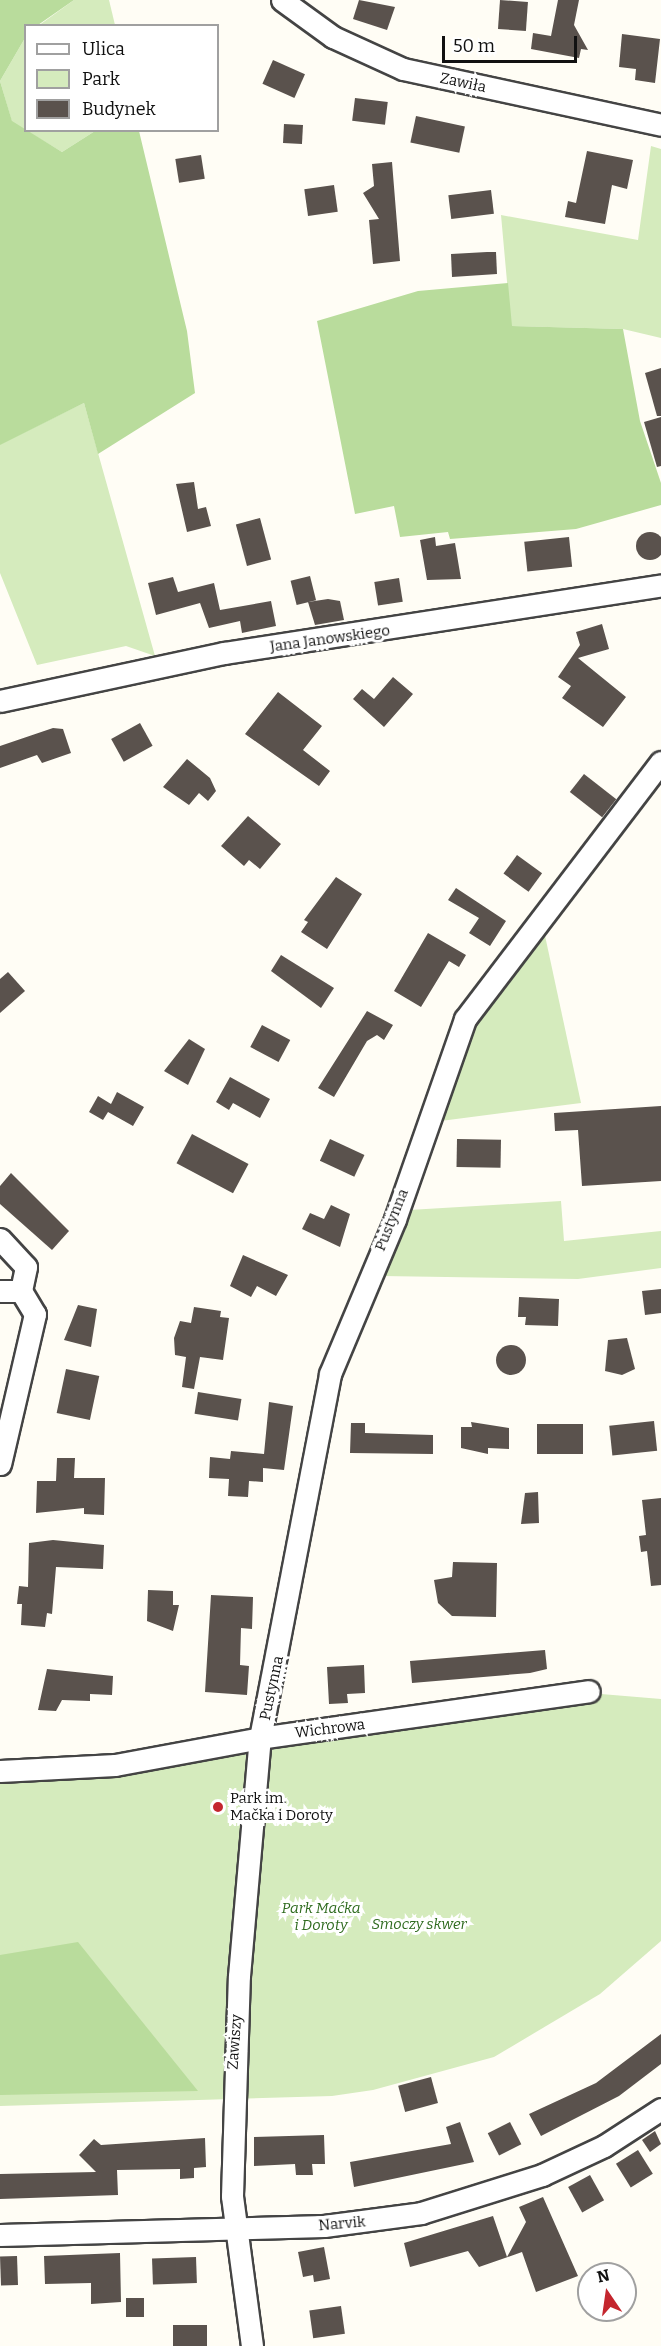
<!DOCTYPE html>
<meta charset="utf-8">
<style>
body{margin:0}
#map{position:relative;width:661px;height:2346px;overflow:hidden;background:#fffdf5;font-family:Bitter,serif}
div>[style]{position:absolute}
.green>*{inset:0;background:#d5ebbd}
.forest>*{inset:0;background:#b9dc9c}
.building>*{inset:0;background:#5a524d;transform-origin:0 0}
.round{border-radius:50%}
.roads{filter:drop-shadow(2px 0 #444) drop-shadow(-2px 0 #444) drop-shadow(0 2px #444) drop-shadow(0 -2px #444)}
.minor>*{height:21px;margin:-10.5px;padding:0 10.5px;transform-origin:10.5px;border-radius:10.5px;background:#fff}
.dots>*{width:16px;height:16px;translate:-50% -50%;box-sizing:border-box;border:3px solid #fff;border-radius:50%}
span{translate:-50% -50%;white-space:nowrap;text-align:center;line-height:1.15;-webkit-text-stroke:6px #fff;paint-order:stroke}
.street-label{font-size:15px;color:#111}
.poi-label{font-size:15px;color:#111}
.left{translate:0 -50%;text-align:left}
.park-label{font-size:15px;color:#2f6b1f;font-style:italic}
.legend{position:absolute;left:24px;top:24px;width:195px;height:108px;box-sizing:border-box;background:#fff;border:2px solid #a0a0a0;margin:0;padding:8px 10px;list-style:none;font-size:18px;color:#111}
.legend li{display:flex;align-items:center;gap:12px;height:30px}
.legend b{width:30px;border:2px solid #a0a0a0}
.north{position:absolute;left:577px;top:2262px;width:60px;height:60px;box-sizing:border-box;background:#fff;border:2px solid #a0a0a0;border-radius:50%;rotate:347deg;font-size:16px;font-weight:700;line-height:24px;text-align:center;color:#111}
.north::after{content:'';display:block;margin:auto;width:21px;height:27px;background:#c4262e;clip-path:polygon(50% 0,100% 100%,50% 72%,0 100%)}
.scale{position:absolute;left:442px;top:36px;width:135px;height:27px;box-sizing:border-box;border:3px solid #111;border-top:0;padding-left:8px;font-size:18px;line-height:21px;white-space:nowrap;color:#111;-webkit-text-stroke:4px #fff;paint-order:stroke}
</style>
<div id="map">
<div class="green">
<i style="clip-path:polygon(74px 0,109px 0,115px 25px,38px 26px)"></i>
<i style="clip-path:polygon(25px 38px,25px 130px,12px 122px,0 81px)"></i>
<i style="clip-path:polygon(27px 131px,95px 131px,62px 152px)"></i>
<i style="clip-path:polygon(651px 146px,661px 149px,661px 338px,623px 329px,511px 326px,501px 215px,638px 240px)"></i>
<i style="clip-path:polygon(84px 403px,155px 656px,126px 646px,37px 665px,0 573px,0 444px)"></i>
<i style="clip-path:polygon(544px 931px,581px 1103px,433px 1122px,475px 1017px)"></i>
<i style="clip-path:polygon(561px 1201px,564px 1241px,661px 1231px,661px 1268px,578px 1279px,382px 1276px,409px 1210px)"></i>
<i style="clip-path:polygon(601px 1694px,661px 1699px,661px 1941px,600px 1994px,494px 2057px,373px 2090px,332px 2096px,0 2106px,0 1774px)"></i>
</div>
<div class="forest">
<i style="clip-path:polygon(0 0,74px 0,38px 25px,26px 26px,25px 38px,0 81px,12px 121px,62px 152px,95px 131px,139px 131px,187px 331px,195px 393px,98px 454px,84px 403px,0 445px)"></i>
<i style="clip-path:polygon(508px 283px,512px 326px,623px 329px,640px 421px,661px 483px,661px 505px,576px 529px,450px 539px,448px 532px,400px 537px,394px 506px,355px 514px,317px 321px,418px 291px)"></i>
<i style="clip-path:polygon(78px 1942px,198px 2091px,0 2095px,0 1955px)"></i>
</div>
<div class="building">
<i style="clip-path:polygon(359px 0,395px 7px,387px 30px,353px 19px)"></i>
<i style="left:500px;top:0;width:28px;height:29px;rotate:4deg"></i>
<i style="clip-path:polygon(558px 0,579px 0,574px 25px,588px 50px,581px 49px,579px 58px,531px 49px,533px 33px,551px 36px)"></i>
<i style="clip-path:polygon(622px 34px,660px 39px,655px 83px,635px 80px,636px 69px,619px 67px)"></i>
<i style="left:273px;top:60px;width:35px;height:26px;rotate:24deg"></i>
<i style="left:355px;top:98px;width:33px;height:23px;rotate:7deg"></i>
<i style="left:416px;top:116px;width:50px;height:27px;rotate:12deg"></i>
<i style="left:284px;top:124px;width:19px;height:19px;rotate:3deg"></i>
<i style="clip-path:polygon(587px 151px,633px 160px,627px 189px,612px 185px,605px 224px,565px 217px,568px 201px,576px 203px)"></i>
<i style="left:201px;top:155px;width:24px;height:26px;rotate:81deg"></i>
<i style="clip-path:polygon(392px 162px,400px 261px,373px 264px,369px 220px,379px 219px,363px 193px,374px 186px,372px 164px)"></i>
<i style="left:334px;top:185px;width:27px;height:30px;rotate:82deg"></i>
<i style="left:491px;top:190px;width:24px;height:43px;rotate:83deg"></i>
<i style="clip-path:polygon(487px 252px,496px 252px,497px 274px,452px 277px,451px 254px)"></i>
<i style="clip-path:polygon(661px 368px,661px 416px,657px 416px,645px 373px)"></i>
<i style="clip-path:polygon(661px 417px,661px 466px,657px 467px,644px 422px)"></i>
<i style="clip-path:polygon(194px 482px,198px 509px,206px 507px,211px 526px,187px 532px,176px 484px)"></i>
<i style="left:260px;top:518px;width:43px;height:25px;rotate:75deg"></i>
<i class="round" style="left:636px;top:532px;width:28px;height:28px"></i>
<i style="clip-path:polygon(435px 537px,436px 546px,455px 543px,461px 579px,427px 580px,420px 540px)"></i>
<i style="left:569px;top:537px;width:30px;height:45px;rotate:84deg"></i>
<i style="left:310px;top:576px;width:25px;height:20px;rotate:76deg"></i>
<i style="clip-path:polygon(173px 577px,178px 592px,214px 583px,220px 610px,271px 601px,276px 626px,242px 633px,240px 621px,209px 628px,200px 603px,156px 615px,148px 583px)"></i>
<i style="left:399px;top:578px;width:24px;height:25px;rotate:81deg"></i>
<i style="clip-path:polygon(328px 599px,340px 601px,344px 620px,315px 625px,308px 602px)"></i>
<i style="clip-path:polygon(602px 624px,609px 649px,578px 658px,626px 697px,603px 727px,562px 698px,571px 686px,558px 677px,580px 645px,576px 632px)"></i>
<i style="clip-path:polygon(393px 677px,413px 694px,384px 727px,353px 699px,362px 689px,374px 699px)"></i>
<i style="clip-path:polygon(278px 692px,322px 726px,303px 750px,330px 771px,319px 786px,245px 734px)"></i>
<i style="left:140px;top:723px;width:26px;height:33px;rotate:61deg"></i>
<i style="clip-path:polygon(53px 728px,63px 729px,71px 753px,42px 763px,37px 755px,0 768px,0 746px)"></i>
<i style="clip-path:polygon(187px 759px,210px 778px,216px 791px,208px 801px,199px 793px,189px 805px,163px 787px)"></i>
<i style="left:584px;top:774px;width:41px;height:23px;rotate:38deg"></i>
<i style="clip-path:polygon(248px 816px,281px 844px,260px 869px,249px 860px,244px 866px,221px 846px)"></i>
<i style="left:517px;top:855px;width:31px;height:23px;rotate:36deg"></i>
<i style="clip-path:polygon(336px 877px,362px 894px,327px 949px,301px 932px,308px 922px,304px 920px)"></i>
<i style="clip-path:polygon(456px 888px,506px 921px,490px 946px,469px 933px,479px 918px,448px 900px)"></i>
<i style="clip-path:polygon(428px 933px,466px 955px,459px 967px,449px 961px,421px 1007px,394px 991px)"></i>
<i style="clip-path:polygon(281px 955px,334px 988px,321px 1008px,271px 971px)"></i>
<i style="clip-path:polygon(8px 972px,25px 991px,0 1013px,0 979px)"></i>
<i style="clip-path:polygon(367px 1011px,393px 1025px,384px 1040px,377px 1035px,367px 1041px,334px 1097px,318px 1088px)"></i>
<i style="left:262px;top:1025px;width:32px;height:25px;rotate:28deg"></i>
<i style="clip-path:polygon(189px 1039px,205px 1049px,188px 1085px,164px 1071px)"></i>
<i style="clip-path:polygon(230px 1077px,270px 1099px,260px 1118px,233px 1103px,229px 1110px,216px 1102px)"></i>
<i style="clip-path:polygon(117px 1092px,144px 1107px,133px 1126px,108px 1112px,103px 1120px,89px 1112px,98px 1096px,111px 1104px)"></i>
<i style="clip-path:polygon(661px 1106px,661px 1181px,582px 1186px,578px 1130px,555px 1131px,554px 1113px)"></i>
<i style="left:192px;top:1134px;width:64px;height:33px;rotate:28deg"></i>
<i style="left:330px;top:1139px;width:38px;height:24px;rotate:25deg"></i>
<i style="left:457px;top:1139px;width:44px;height:28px;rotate:1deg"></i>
<i style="clip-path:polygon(11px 1173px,69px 1231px,52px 1250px,0 1204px,0 1186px)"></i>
<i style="clip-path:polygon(331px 1205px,350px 1214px,340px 1247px,302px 1229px,310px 1213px,324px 1219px)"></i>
<i style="clip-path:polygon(243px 1255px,288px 1275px,276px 1296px,257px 1286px,251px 1297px,230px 1286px)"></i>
<i style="clip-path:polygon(661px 1289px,661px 1313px,645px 1315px,642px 1291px)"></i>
<i style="clip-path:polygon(519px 1297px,559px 1299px,558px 1326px,525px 1325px,526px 1317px,518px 1317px)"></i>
<i style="clip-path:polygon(78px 1305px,97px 1309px,91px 1347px,64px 1340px)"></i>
<i style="clip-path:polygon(194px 1307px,221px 1311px,220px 1317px,229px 1318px,223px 1360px,200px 1357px,194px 1389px,182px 1387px,186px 1357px,175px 1355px,174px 1338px,180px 1321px,191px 1323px)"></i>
<i style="clip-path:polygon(627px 1338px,635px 1369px,622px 1375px,605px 1371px,608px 1340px)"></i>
<i class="round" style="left:496px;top:1345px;width:30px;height:30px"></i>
<i style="left:66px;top:1369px;width:34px;height:45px;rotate:12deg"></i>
<i style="left:198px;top:1392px;width:44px;height:22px;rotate:9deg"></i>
<i style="clip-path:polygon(269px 1402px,293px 1406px,284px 1470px,263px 1468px,263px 1482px,249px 1481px,248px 1497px,228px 1496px,229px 1479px,209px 1478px,210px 1457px,230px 1459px,231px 1451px,264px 1454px)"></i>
<i style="left:654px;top:1421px;width:30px;height:45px;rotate:84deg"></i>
<i style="clip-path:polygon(471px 1422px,509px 1428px,509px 1449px,488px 1448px,488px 1454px,461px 1448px,461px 1427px,472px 1427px)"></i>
<i style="clip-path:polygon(351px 1423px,365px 1423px,365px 1433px,433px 1435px,433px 1454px,350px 1453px)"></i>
<i style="left:583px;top:1424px;width:30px;height:46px;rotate:90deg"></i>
<i style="clip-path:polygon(57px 1458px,75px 1458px,74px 1478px,105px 1478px,104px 1515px,84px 1514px,84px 1508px,36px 1513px,37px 1481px,56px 1481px)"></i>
<i style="clip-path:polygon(538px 1492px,539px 1523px,521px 1524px,525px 1493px)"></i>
<i style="clip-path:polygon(661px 1498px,661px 1585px,651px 1586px,647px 1551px,641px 1552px,639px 1536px,646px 1535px,642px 1500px)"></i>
<i style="clip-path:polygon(53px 1540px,104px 1545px,103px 1569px,56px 1567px,52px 1614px,47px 1613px,45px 1627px,21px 1625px,22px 1604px,17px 1604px,19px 1586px,28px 1587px,29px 1543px)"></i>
<i style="clip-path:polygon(453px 1562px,497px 1563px,496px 1617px,452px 1616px,438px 1603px,434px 1580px,452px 1577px)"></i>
<i style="clip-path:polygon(148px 1590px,173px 1591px,173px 1605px,179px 1605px,173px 1631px,147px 1621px)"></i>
<i style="clip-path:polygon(211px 1595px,253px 1597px,252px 1629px,241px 1628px,240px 1665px,249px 1666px,247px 1695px,205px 1692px)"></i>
<i style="clip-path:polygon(545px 1650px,547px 1669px,530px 1673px,412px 1683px,410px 1661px)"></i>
<i style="clip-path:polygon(364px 1665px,365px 1693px,347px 1694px,348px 1703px,329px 1704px,327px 1667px)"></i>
<i style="clip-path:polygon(47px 1669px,113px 1676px,112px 1695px,90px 1694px,90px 1701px,62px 1700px,56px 1711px,38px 1710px)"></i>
<i style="clip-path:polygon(661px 2034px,661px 2064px,619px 2096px,541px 2136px,529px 2114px,596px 2083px)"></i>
<i style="left:431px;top:2077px;width:27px;height:34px;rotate:75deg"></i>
<i style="clip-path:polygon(460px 2122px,474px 2162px,354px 2187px,350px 2162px,451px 2144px,446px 2127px)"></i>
<i style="left:510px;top:2122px;width:25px;height:25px;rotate:63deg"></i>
<i style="clip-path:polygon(655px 2131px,661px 2144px,650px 2152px,642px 2140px)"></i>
<i style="clip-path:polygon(324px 2135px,325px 2164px,312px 2164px,313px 2175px,296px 2175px,295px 2164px,254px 2166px,254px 2137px)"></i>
<i style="clip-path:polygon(205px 2138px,206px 2167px,194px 2168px,194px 2178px,180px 2179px,180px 2169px,117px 2170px,118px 2195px,0 2199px,0 2174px,96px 2172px,79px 2155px,94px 2139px,101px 2145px)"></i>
<i style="left:638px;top:2150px;width:28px;height:26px;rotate:58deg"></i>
<i style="left:590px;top:2175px;width:29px;height:25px;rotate:61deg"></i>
<i style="clip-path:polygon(543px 2197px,578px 2276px,536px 2292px,522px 2252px,479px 2267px,468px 2251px,410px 2267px,404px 2243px,493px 2216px,507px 2257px,526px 2222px,519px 2207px)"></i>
<i style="clip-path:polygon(324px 2247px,330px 2279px,314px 2282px,313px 2275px,303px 2277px,298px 2252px)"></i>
<i style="clip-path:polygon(120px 2253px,121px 2302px,91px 2304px,91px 2283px,45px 2284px,44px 2256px)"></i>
<i style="left:17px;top:2256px;width:29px;height:17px;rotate:88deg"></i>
<i style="left:196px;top:2257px;width:26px;height:44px;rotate:88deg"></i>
<i style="left:126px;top:2298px;width:18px;height:19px"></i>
<i style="left:341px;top:2306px;width:28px;height:32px;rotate:82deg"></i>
<i style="left:207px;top:2325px;width:21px;height:34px;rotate:90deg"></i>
</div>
<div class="roads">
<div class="minor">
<i style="left:282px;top:0;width:63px;rotate:36deg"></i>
<i style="left:333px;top:37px;width:77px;rotate:24.6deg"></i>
<i style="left:403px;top:69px;width:264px;rotate:12.2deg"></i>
<i style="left:0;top:701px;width:229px;rotate:-12.1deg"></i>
<i style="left:224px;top:653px;width:442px;rotate:-8.8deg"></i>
<i style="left:0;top:1239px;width:38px;rotate:47deg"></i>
<i style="left:26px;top:1267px;width:25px;rotate:102deg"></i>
<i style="left:21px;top:1291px;width:27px;rotate:59deg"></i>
<i style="left:35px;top:1314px;width:154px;rotate:103.1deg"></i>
<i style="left:0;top:1291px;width:21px"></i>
<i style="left:0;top:1771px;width:115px;rotate:-3deg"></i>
<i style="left:115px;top:1765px;width:147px;rotate:-10.5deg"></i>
<i style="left:260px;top:1738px;width:332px;rotate:-8.1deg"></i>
<i style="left:0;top:2235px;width:324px;rotate:-1.6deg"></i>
<i style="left:324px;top:2226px;width:98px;rotate:-7.6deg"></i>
<i style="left:421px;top:2213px;width:127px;rotate:-17.4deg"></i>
<i style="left:542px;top:2175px;width:68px;rotate:-25.1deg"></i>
<i style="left:604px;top:2146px;width:68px;rotate:-33deg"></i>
<i style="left:252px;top:2346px;width:151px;rotate:-97.6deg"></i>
<i style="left:232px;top:2196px;width:220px;rotate:-88.2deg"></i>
<i style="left:239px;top:1976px;width:239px;rotate:-85deg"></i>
<i style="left:260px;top:1738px;width:371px;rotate:-79.1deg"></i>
<i style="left:330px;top:1374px;width:168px;rotate:-67.2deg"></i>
<i style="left:395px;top:1219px;width:212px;rotate:-70.7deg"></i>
<i style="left:465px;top:1019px;width:323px;rotate:-52.7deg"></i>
</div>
</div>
<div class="dots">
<i style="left:218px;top:1807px;background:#c4262e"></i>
</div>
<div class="street-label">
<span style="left:463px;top:83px;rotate:12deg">Zawiła</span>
<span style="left:330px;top:639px;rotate:-8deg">Jana Janowskiego</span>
<span style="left:392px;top:1220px;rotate:-68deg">Pustynna</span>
<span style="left:272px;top:1688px;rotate:-78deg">Pustynna</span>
<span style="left:330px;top:1729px;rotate:-7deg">Wichrowa</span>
<span style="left:235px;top:2042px;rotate:-86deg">Zawiszy</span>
<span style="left:342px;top:2224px;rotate:-5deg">Narvik</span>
</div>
<div class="poi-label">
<span class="left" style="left:230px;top:1807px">Park im.<br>Mačka i Doroty</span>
</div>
<div class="park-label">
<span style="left:321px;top:1917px">Park Maćka<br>i Doroty</span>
<span style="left:419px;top:1925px">Smoczy skwer</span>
</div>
<ul class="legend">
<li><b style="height:8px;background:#fff"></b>Ulica</li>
<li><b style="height:16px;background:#d5ebbd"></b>Park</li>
<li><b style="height:16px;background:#5a524d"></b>Budynek</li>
</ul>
<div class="north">N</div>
<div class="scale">50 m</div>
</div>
